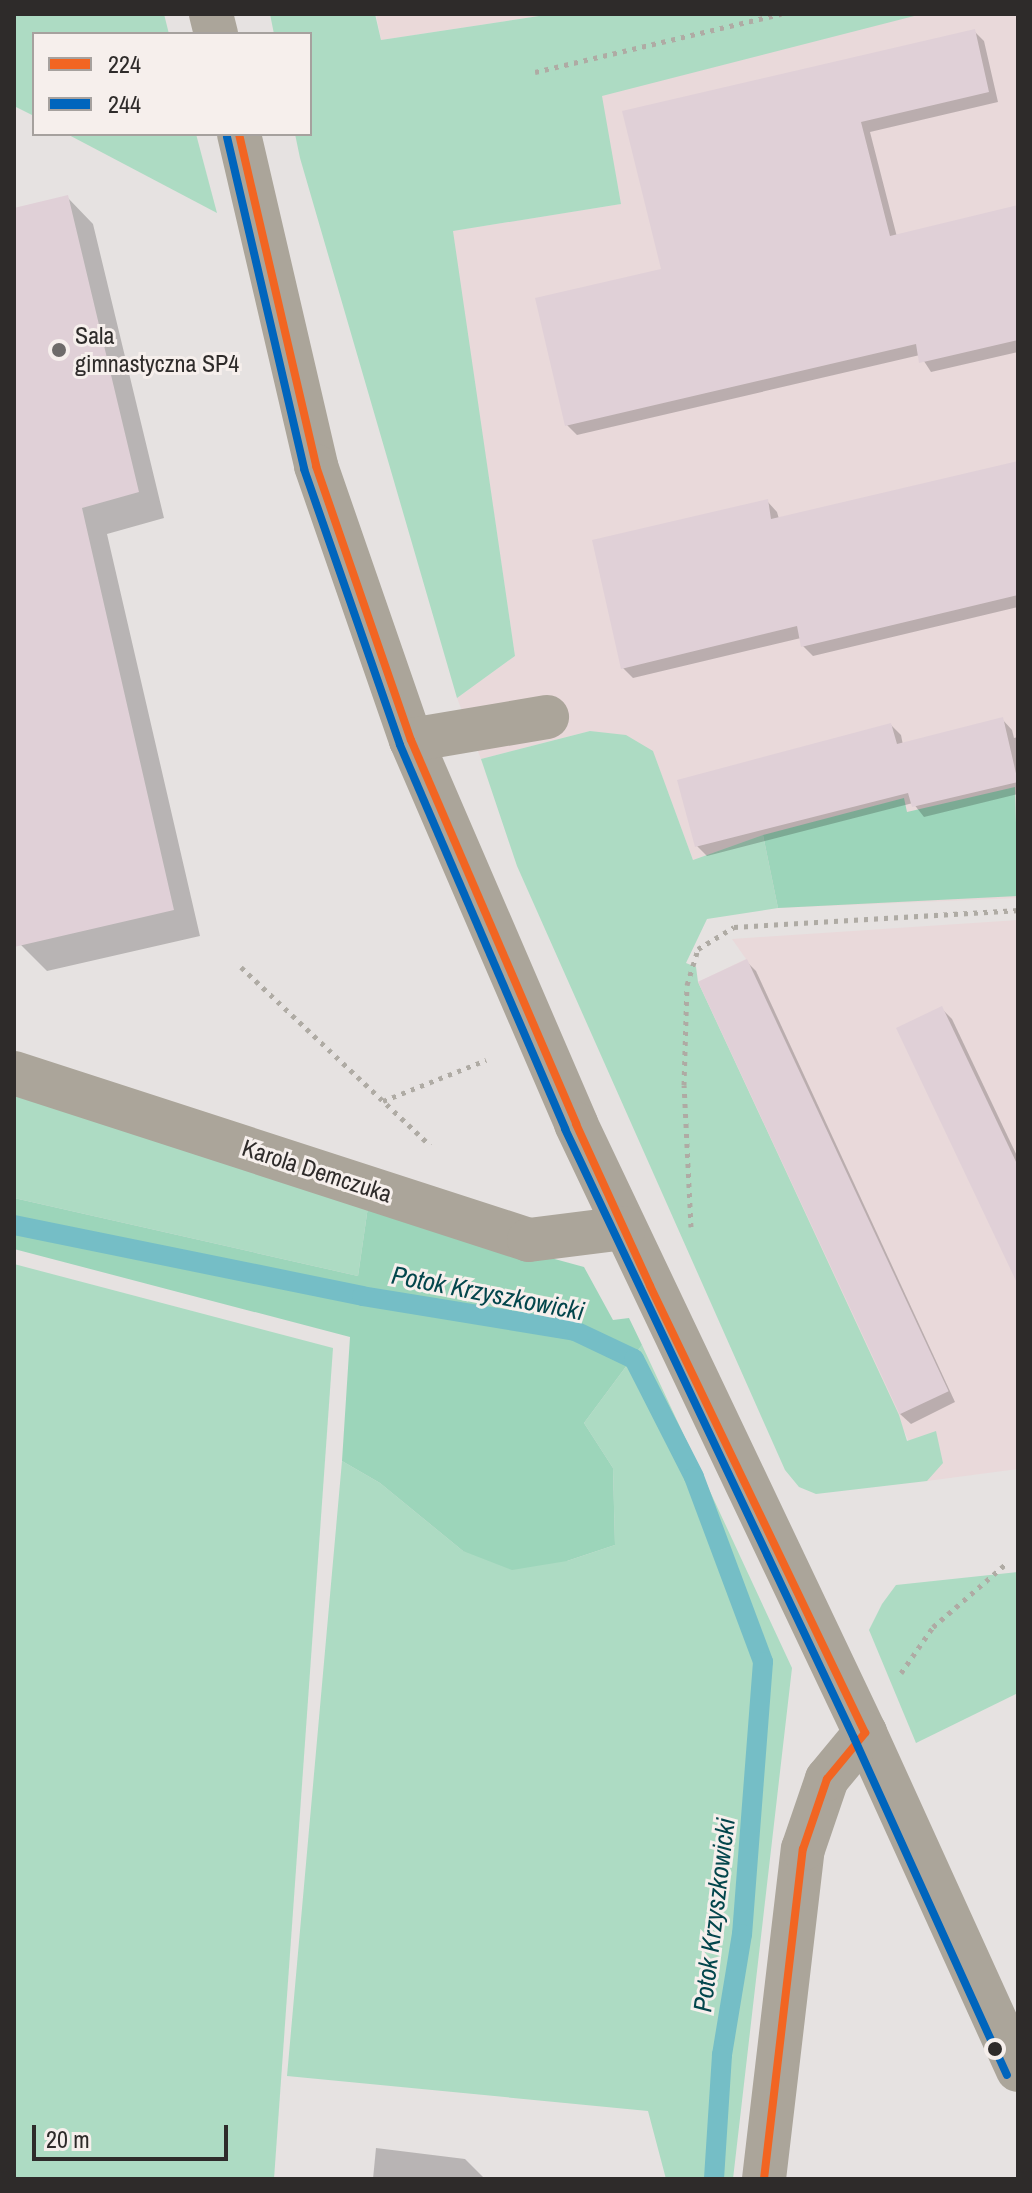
<!DOCTYPE html>
<style>
body{margin:0}
#map{position:relative;width:1032px;height:2193px;overflow:hidden;background:#e6e2e1;font-family:"Archivo Narrow",sans-serif}
div>[style]{position:absolute}
.commercial>*{inset:0;background:#ead9d9}
.industrial>*{inset:0;background:#e9d9da}
.green>*{inset:0;background:#addbc3}
.forest>*{inset:0;background:#9cd5ba}
.shadow>*{inset:0;background:#0003}
.stream>*{height:20px;margin:-10px;padding:0 10px;transform-origin:10px;border-radius:10px;background:#75bec6}
.building>*{inset:0;background:#e0d0d7;transform-origin:0 0}
.path>*{height:5px;margin-top:-2.5px;transform-origin:0;background:repeating-linear-gradient(90deg,#afaba4 0 4px,transparent 0 10px)}
.minor>*{height:44px;margin:-22px;padding:0 22px;transform-origin:22px;border-radius:22px;background:#aba59a}
.bus-1>*{height:8px;margin:-4px;padding:0 4px;transform-origin:4px;border-radius:4px;background:#f26522}
.bus-2>*{height:8px;margin:-4px;padding:0 4px;transform-origin:4px;border-radius:4px;background:#0065bd}
.dots>*{width:22px;height:22px;translate:-50% -50%;box-sizing:border-box;border:4px solid #f6efec;border-radius:50%}
span{translate:-50% -50%;white-space:nowrap;text-align:center;line-height:1.15;-webkit-text-stroke:6px #f6efec;paint-order:stroke}
.poi-label{font-size:24px;color:#2e2b2a}
.left{translate:0 -50%;text-align:left}
.street-label{font-size:24px;color:#2e2b2a}
.water-label{font-size:26px;color:#03464c;font-style:italic}
.frame{position:absolute;inset:0;border:16px solid #2e2b2a;pointer-events:none}
.legend{position:absolute;left:32px;top:32px;width:280px;height:104px;box-sizing:border-box;background:#f6efec;border:2px solid #a6a19e;margin:0;padding:10px 14px;list-style:none;font-size:24px;color:#2e2b2a}
.legend li{display:flex;align-items:center;gap:16px;height:40px}
.legend b{width:40px;border:2px solid #a6a19e}
.scale{position:absolute;left:32px;top:2125px;width:196px;height:36px;box-sizing:border-box;border:4px solid #2e2b2a;border-top:0;padding-left:10px;font-size:24px;line-height:28px;white-space:nowrap;color:#2e2b2a;-webkit-text-stroke:6px #f6efec;paint-order:stroke}
</style>
<div id="map">
<div class="commercial">
<i style="clip-path:polygon(376px 14px,552px 14px,381px 40px)"></i>
</div>
<div class="industrial">
<i style="clip-path:polygon(585px 14px,1018px 14px,1018px 898px,778px 908px,763px 835px,693px 860px,653px 752px,590px 731px,481px 759px,457px 698px,515px 656px,452px 231px,621px 204px)"></i>
<i style="clip-path:polygon(1018px 920px,1018px 1469px,927px 1481px,698px 982px,746px 959px,732px 939px)"></i>
</div>
<div class="green">
<i style="clip-path:polygon(14px 14px,164px 14px,169px 34px,34px 34px,34px 116px,14px 106px)"></i>
<i style="clip-path:polygon(270px 14px,375px 14px,381px 40px,552px 14px,922px 14px,602px 96px,621px 204px,453px 231px,515px 656px,457px 698px,300px 158px,295px 134px,310px 134px,310px 34px,274px 34px)"></i>
<i style="clip-path:polygon(67px 134px,196px 134px,217px 213px)"></i>
<i style="clip-path:polygon(590px 731px,626px 735px,653px 751px,693px 860px,763px 835px,778px 908px,707px 919px,686px 963px,696px 967px,698px 982px,899px 1415px,907px 1441px,936px 1431px,943px 1463px,927px 1481px,816px 1494px,799px 1487px,785px 1470px,517px 866px,481px 759px)"></i>
<i style="clip-path:polygon(14px 1091px,369px 1200px,358px 1276px,14px 1198px)"></i>
<i style="clip-path:polygon(14px 1264px,333px 1348px,274px 2179px,14px 2179px)"></i>
<i style="clip-path:polygon(642px 1345px,792px 1668px,733px 2179px,666px 2179px,648px 2111px,287px 2076px,342px 1461px,380px 1483px,463px 1551px,567px 1561px,615px 1545px,613px 1468px,584px 1423px)"></i>
<i style="clip-path:polygon(1018px 1572px,1018px 1693px,916px 1743px,869px 1630px,882px 1604px,896px 1585px)"></i>
</div>
<div class="forest">
<i style="clip-path:polygon(1015px 787px,1018px 896px,778px 908px,763px 835px,904px 798px,907px 812px)"></i>
<i style="clip-path:polygon(14px 1198px,358px 1276px,369px 1200px,492px 1242px,584px 1267px,613px 1320px,629px 1318px,642px 1345px,584px 1423px,613px 1468px,615px 1545px,567px 1561px,512px 1570px,463px 1551px,380px 1483px,342px 1461px,350px 1337px,14px 1249px)"></i>
</div>
<div class="shadow">
<i style="clip-path:polygon(974px 31px,984px 41px,998px 102px,870px 132px,897px 237px,1018px 208px,1018px 352px,931px 372px,920px 355px,577px 435px,567px 425px,663px 271px)"></i>
<i style="clip-path:polygon(67px 197px,93px 224px,164px 518px,107px 534px,200px 936px,47px 971px,21px 945px,14px 916px,14px 210px)"></i>
<i style="clip-path:polygon(1018px 463px,1018px 607px,813px 656px,803px 646px,801px 638px,633px 678px,623px 668px,767px 501px,777px 512px,779px 519px)"></i>
<i style="clip-path:polygon(1002px 719px,1012px 730px,1014px 738px,1018px 737px,1018px 794px,924px 817px,913px 803px,707px 856px,697px 846px,891px 725px,901px 735px,903px 745px)"></i>
<i style="clip-path:polygon(746px 961px,756px 971px,955px 1402px,911px 1424px,900px 1414px)"></i>
<i style="clip-path:polygon(942px 1009px,952px 1019px,1018px 1158px,1018px 1281px)"></i>
<i style="clip-path:polygon(376px 2148px,465px 2159px,485px 2179px,373px 2179px)"></i>
</div>
<div class="stream">
<i style="left:14px;top:1225px;width:355px;rotate:11.5deg"></i>
<i style="left:362px;top:1296px;width:216px;rotate:9.3deg"></i>
<i style="left:575px;top:1331px;width:65px;rotate:25.4deg"></i>
<i style="left:634px;top:1359px;width:132px;rotate:63deg"></i>
<i style="left:694px;top:1477px;width:197px;rotate:69.5deg"></i>
<i style="left:763px;top:1662px;width:273px;rotate:94.4deg"></i>
<i style="left:742px;top:1934px;width:123px;rotate:99.4deg"></i>
<i style="left:722px;top:2055px;width:124px;rotate:93.7deg"></i>
</div>
<div class="building">
<i style="clip-path:polygon(975px 29px,989px 92px,861px 122px,890px 236px,1018px 205px,1018px 340px,919px 363px,916px 344px,565px 426px,535px 298px,661px 269px,622px 111px)"></i>
<i style="clip-path:polygon(68px 195px,139px 492px,82px 508px,174px 910px,14px 947px,14px 208px)"></i>
<i style="clip-path:polygon(1018px 461px,1018px 595px,801px 647px,797px 626px,621px 669px,592px 540px,768px 499px,771px 519px)"></i>
<i style="clip-path:polygon(1003px 717px,1018px 782px,912px 807px,908px 793px,695px 847px,677px 780px,891px 723px,897px 744px)"></i>
<i style="left:747px;top:959px;width:477px;height:54px;rotate:65deg"></i>
<i style="clip-path:polygon(942px 1006px,1018px 1166px,1018px 1285px,896px 1028px)"></i>
</div>
<div class="path">
<i style="left:535px;top:72px;width:253px;rotate:-13.3deg"></i>
<i style="left:241px;top:967px;width:260px;rotate:43.3deg"></i>
<i style="left:383px;top:1101px;width:111px;rotate:-21.7deg"></i>
<i style="left:691px;top:1227px;width:142px;rotate:-92.8deg"></i>
<i style="left:684px;top:1085px;width:100px;rotate:-88.3deg"></i>
<i style="left:687px;top:985px;width:38px;rotate:-73deg"></i>
<i style="left:698px;top:949px;width:42px;rotate:-31.4deg"></i>
<i style="left:734px;top:927px;width:285px;rotate:-3.4deg"></i>
<i style="left:901px;top:1673px;width:56px;rotate:-55.2deg"></i>
<i style="left:933px;top:1627px;width:99px;rotate:-40.9deg"></i>
</div>
<div class="minor">
<i style="left:211px;top:14px;width:21px;rotate:76deg"></i>
<i style="left:239px;top:134px;width:341px;rotate:76.9deg"></i>
<i style="left:316px;top:466px;width:290px;rotate:70.9deg"></i>
<i style="left:411px;top:740px;width:418px;rotate:66.7deg"></i>
<i style="left:576px;top:1124px;width:674px;rotate:64.61deg"></i>
<i style="left:865px;top:1733px;width:370px;rotate:65.6deg"></i>
<i style="left:411px;top:740px;width:138px;rotate:-9.6deg"></i>
<i style="left:14px;top:1073px;width:541px;rotate:17.97deg"></i>
<i style="left:529px;top:1240px;width:96px;rotate:-7.2deg"></i>
<i style="left:764px;top:2179px;width:332px;rotate:-83.3deg"></i>
<i style="left:803px;top:1849px;width:74px;rotate:-71.1deg"></i>
<i style="left:827px;top:1779px;width:60px;rotate:-50.4deg"></i>
</div>
<div class="bus-1">
<i style="left:239px;top:134px;width:341px;rotate:76.9deg"></i>
<i style="left:316px;top:466px;width:290px;rotate:70.9deg"></i>
<i style="left:411px;top:740px;width:418px;rotate:66.7deg"></i>
<i style="left:576px;top:1124px;width:178px;rotate:65.4deg"></i>
<i style="left:650px;top:1286px;width:496px;rotate:64.3deg"></i>
<i style="left:764px;top:2179px;width:332px;rotate:-83.3deg"></i>
<i style="left:803px;top:1849px;width:74px;rotate:-71.1deg"></i>
<i style="left:827px;top:1779px;width:60px;rotate:-50.4deg"></i>
</div>
<div class="bus-2">
<i style="left:227px;top:137px;width:341px;rotate:76.9deg"></i>
<i style="left:304px;top:469px;width:292px;rotate:70.8deg"></i>
<i style="left:400px;top:745px;width:418px;rotate:66.7deg"></i>
<i style="left:565px;top:1129px;width:674px;rotate:64.61deg"></i>
<i style="left:854px;top:1738px;width:370px;rotate:65.6deg"></i>
</div>
<div class="dots">
<i style="left:59px;top:350px;background:#6e6b6a"></i>
<i style="left:995px;top:2049px;background:#2e2b2a"></i>
</div>
<div class="poi-label">
<span class="left" style="left:75px;top:350px">Sala<br>gimnastyczna SP4</span>
</div>
<div class="street-label">
<span style="left:317px;top:1171px;rotate:18deg">Karola Demczuka</span>
</div>
<div class="water-label">
<span style="left:488px;top:1293px;rotate:11deg">Potok Krzyszkowicki</span>
<span style="left:714px;top:1915px;rotate:-83deg">Potok Krzyszkowicki</span>
</div>
<div class="frame"></div>
<ul class="legend">
<li><b style="height:10px;background:#f26522"></b>224</li>
<li><b style="height:10px;background:#0065bd"></b>244</li>
</ul>
<div class="scale">20 m</div>
</div>
